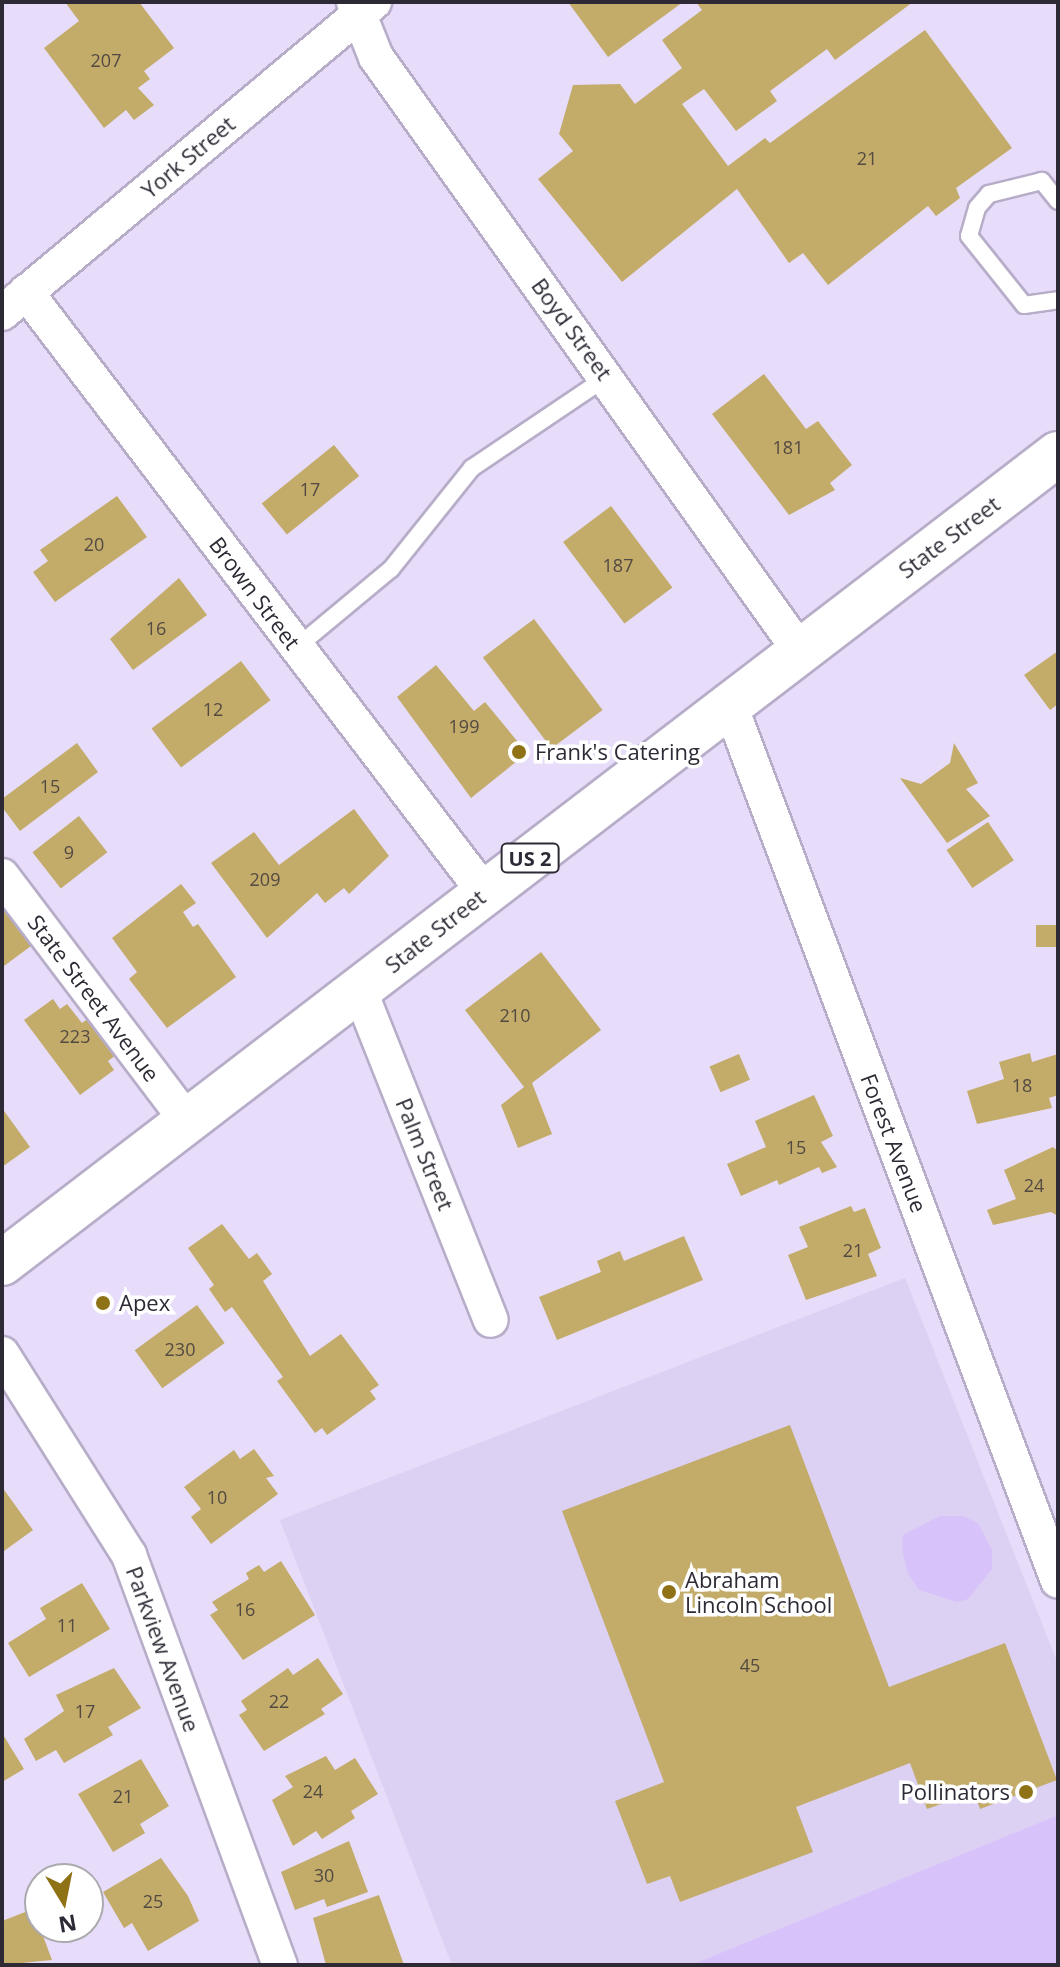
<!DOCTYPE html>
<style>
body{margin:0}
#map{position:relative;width:1060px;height:1967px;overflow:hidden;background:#e7dcf9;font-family:"Open Sans",sans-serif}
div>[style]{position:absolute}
.built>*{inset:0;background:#dcd0f3}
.green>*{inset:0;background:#d7c2fa}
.building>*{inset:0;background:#c3ab6a;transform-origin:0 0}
.roads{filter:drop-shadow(2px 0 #b7adc9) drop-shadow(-2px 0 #b7adc9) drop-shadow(0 2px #b7adc9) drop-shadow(0 -2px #b7adc9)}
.service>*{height:16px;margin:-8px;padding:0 8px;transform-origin:8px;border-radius:8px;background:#fff}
.minor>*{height:34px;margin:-17px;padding:0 17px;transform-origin:17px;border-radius:17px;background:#fff}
.primary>*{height:44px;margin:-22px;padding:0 22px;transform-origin:22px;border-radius:22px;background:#fff}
.dots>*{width:22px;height:22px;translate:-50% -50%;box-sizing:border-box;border:4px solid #fff;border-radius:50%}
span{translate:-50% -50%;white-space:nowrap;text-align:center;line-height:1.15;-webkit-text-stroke:7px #fff;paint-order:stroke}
.number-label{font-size:18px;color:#534a42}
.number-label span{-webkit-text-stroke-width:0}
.shield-label span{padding:2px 6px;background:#fff;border:2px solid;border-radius:6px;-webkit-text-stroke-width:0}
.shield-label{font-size:20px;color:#2e2a35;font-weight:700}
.street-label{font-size:22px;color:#2e2a35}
.poi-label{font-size:22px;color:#2e2a35}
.left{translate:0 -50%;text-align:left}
.right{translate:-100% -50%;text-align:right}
.frame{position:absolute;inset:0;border:4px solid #2e2a35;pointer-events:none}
.north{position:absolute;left:24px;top:1863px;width:80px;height:80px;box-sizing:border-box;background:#fff;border:2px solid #abaaae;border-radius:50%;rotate:170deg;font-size:22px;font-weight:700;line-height:32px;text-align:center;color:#2e2a35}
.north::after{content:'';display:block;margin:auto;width:28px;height:36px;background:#8f7216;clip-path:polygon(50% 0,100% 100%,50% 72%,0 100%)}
</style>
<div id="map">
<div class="built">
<i style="clip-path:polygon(905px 1278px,1058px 1664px,1058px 1815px,691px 1965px,452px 1965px,280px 1520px)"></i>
</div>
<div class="green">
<i style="clip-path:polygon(940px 1516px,963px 1516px,978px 1523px,992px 1550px,992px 1569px,968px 1599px,957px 1602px,919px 1590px,907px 1572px,902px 1548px,903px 1535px)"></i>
<i style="clip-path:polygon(1058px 1815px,1058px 1965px,691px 1965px)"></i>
</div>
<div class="building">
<i style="clip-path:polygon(65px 2px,139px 2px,174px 48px,144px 71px,150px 79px,138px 88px,154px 105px,134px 120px,126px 110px,104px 128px,44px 48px,79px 21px)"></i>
<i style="clip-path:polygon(568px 2px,683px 2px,608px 57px)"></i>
<i style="clip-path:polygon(696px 2px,913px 2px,835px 60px,827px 49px,770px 91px,777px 101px,736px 131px,704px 89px,682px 104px,728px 166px,765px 138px,770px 143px,925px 30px,1012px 148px,956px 188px,960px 198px,936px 216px,928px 206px,828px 285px,803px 253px,789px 263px,737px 189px,622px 282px,538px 179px,573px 151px,559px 134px,573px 85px,620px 84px,635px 104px,682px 68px,662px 40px,702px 10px)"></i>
<i style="clip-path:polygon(764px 374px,806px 429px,818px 421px,852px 465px,830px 483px,835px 490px,789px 515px,712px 414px)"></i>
<i style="left:334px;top:445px;width:40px;height:93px;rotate:51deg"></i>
<i style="clip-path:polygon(117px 496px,147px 537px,55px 602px,33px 572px,48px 561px,40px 550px)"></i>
<i style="left:611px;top:506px;width:102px;height:60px;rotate:53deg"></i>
<i style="clip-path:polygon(179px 578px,207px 615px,133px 670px,110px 639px)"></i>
<i style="left:534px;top:619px;width:114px;height:64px;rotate:53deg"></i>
<i style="clip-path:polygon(1058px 651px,1058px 704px,1050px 710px,1024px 675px)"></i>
<i style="left:241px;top:661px;width:49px;height:112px;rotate:53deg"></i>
<i style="clip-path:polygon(436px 665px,474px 711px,485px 702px,527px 753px,471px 798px,397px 697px)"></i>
<i style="clip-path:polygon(77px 743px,98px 772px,20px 831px,2px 807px,2px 799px)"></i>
<i style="clip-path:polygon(954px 743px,978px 783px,966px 789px,990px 816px,947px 843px,900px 778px,921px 784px,950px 763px)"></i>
<i style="clip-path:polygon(354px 809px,389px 856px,349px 894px,344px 888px,325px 903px,317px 893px,267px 938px,211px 863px,254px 832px,279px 865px)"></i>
<i style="left:79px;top:816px;width:46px;height:59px;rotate:52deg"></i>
<i style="left:988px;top:822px;width:46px;height:50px;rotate:56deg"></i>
<i style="clip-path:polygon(181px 884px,196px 903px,183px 912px,193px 927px,198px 924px,236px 977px,167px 1028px,129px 979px,137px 972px,112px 938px)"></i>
<i style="clip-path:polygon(2px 891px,39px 940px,4px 966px,2px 963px)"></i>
<i style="left:1036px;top:925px;width:22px;height:22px"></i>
<i style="clip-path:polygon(541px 952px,601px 1030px,532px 1083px,552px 1134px,518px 1148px,501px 1105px,524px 1087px,465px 1010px)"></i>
<i style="clip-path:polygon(53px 999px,60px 1009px,67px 1004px,82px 1023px,97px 1012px,124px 1049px,108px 1061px,114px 1070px,80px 1095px,24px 1020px)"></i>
<i style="clip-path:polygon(1030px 1053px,1032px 1062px,1058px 1054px,1058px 1095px,1049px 1098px,1052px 1108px,977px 1124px,967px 1091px,1004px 1079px,999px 1062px)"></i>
<i style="left:739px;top:1054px;width:28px;height:32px;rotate:67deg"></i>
<i style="clip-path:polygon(814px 1095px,833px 1136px,821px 1142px,837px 1167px,822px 1173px,819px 1167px,779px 1185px,777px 1180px,741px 1196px,727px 1164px,766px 1147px,755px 1121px)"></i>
<i style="clip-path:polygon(2px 1108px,30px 1147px,2px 1167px)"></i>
<i style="clip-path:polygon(1053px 1147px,1058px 1151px,1058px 1216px,1051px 1212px,993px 1225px,987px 1210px,1016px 1199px,1004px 1170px)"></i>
<i style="clip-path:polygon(851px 1206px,854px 1212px,865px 1208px,881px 1248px,868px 1254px,877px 1276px,806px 1300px,788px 1255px,808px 1247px,799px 1227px)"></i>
<i style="clip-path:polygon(222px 1224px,249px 1259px,257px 1253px,272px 1274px,263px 1281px,310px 1356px,341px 1334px,379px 1385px,370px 1391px,376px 1399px,327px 1435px,322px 1428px,315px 1433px,277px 1381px,283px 1377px,232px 1307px,225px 1312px,209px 1289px,214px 1285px,188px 1248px)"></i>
<i style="clip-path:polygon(684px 1236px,703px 1280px,557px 1340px,539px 1297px,601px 1272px,597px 1261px,620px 1251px,624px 1261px)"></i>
<i style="left:197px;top:1305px;width:47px;height:77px;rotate:54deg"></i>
<i style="clip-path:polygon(790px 1425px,889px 1687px,1005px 1643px,1057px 1780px,980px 1809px,974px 1792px,927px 1809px,910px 1763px,796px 1807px,813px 1852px,680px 1902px,670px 1876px,647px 1884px,615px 1801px,664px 1782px,562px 1511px)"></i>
<i style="clip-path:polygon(254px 1449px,274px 1476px,266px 1478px,278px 1494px,211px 1544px,191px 1517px,201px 1509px,184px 1487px,234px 1450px,240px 1459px)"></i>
<i style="clip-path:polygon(2px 1487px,33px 1530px,4px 1551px,2px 1548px)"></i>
<i style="clip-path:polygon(281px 1561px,315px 1615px,243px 1660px,210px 1615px,218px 1610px,212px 1602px,249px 1579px,246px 1573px,259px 1565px,264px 1572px)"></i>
<i style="clip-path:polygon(82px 1583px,110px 1629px,29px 1677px,8px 1643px,46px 1619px,40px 1608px)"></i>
<i style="clip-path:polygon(318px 1658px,343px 1694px,321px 1709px,325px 1714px,264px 1751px,239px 1715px,247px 1710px,241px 1701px,288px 1668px,293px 1675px)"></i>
<i style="clip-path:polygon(114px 1668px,141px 1708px,108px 1727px,113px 1735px,64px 1763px,56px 1750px,36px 1761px,24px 1739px,64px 1711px,56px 1695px)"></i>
<i style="clip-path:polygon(2px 1733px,24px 1769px,2px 1782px)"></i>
<i style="clip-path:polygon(326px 1756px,335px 1770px,355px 1758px,378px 1794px,351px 1811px,355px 1818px,322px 1839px,316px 1831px,293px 1846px,272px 1800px,293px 1787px,285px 1776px)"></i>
<i style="clip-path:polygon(141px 1759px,169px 1806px,140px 1824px,145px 1833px,113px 1852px,78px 1794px)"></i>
<i style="clip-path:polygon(349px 1841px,368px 1892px,327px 1907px,324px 1899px,295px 1910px,281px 1872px)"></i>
<i style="clip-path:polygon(161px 1858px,188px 1896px,199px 1921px,148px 1951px,132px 1923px,124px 1928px,103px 1892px)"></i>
<i style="clip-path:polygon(379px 1895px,404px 1965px,326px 1965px,313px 1918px)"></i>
<i style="clip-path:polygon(33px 1909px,52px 1960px,2px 1965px,2px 1921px)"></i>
</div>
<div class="roads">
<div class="service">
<i style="left:1058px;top:201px;width:26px;rotate:-129deg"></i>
<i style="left:1042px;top:181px;width:55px;rotate:166.2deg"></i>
<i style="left:989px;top:194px;width:18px;rotate:131deg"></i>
<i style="left:977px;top:208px;width:29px;rotate:106deg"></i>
<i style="left:969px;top:236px;width:88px;rotate:51.4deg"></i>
<i style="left:1024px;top:305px;width:34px;rotate:-8deg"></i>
<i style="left:297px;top:647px;width:122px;rotate:-39.7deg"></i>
<i style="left:391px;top:569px;width:129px;rotate:-51.3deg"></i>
<i style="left:472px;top:468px;width:163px;rotate:-34deg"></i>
</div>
<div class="minor">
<i style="left:354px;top:2px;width:59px;rotate:68.2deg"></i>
<i style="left:376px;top:57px;width:730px;rotate:54.48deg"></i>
<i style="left:26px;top:292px;width:756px;rotate:52.63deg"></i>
<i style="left:2px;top:313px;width:485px;rotate:-39.9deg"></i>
<i style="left:730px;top:705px;width:935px;rotate:69.47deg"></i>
<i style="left:2px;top:876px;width:307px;rotate:52.9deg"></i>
<i style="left:359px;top:989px;width:356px;rotate:68.3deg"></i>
<i style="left:2px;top:1354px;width:238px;rotate:57.7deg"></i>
<i style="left:129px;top:1555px;width:437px;rotate:69.8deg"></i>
</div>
<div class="primary">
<i style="left:2px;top:1263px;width:1330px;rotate:-37.46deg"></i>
</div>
</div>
<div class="dots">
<i style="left:519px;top:752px;background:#8f7216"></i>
<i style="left:103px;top:1303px;background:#8f7216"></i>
<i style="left:669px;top:1592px;background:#8f7216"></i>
<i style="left:1026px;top:1792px;background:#8f7216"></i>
</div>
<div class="number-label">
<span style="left:106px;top:60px">207</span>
<span style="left:867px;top:158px">21</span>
<span style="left:788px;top:447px">181</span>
<span style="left:310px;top:489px">17</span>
<span style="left:94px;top:544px">20</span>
<span style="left:618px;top:565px">187</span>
<span style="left:156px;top:628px">16</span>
<span style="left:213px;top:709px">12</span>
<span style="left:464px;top:726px">199</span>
<span style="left:50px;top:786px">15</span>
<span style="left:69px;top:852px">9</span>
<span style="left:265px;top:879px">209</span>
<span style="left:515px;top:1015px">210</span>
<span style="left:75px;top:1036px">223</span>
<span style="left:1022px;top:1085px">18</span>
<span style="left:796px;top:1147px">15</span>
<span style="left:1034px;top:1185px">24</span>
<span style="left:853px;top:1250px">21</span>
<span style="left:180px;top:1349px">230</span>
<span style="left:217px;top:1497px">10</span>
<span style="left:245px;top:1609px">16</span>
<span style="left:67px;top:1625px">11</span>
<span style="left:750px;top:1665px">45</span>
<span style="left:279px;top:1701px">22</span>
<span style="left:85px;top:1711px">17</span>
<span style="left:313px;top:1791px">24</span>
<span style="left:123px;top:1796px">21</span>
<span style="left:324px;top:1875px">30</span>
<span style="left:153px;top:1901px">25</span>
</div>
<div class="shield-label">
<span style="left:530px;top:858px">US 2</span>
</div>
<div class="street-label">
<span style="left:188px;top:157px;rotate:-40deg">York Street</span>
<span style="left:572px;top:329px;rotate:54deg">Boyd Street</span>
<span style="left:949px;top:537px;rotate:-37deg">State Street</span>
<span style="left:255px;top:593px;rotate:53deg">Brown Street</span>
<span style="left:435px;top:931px;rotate:-38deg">State Street</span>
<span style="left:94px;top:998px;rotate:53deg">State Street Avenue</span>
<span style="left:894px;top:1143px;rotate:69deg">Forest Avenue</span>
<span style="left:425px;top:1154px;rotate:68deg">Palm Street</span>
<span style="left:163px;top:1649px;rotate:70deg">Parkview Avenue</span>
</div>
<div class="poi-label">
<span class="left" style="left:535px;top:752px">Frank's Catering</span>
<span class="left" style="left:119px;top:1303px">Apex</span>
<span class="left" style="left:685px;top:1592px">Abraham<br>Lincoln School</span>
<span class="right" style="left:1010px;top:1792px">Pollinators</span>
</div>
<div class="frame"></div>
<div class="north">N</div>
</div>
